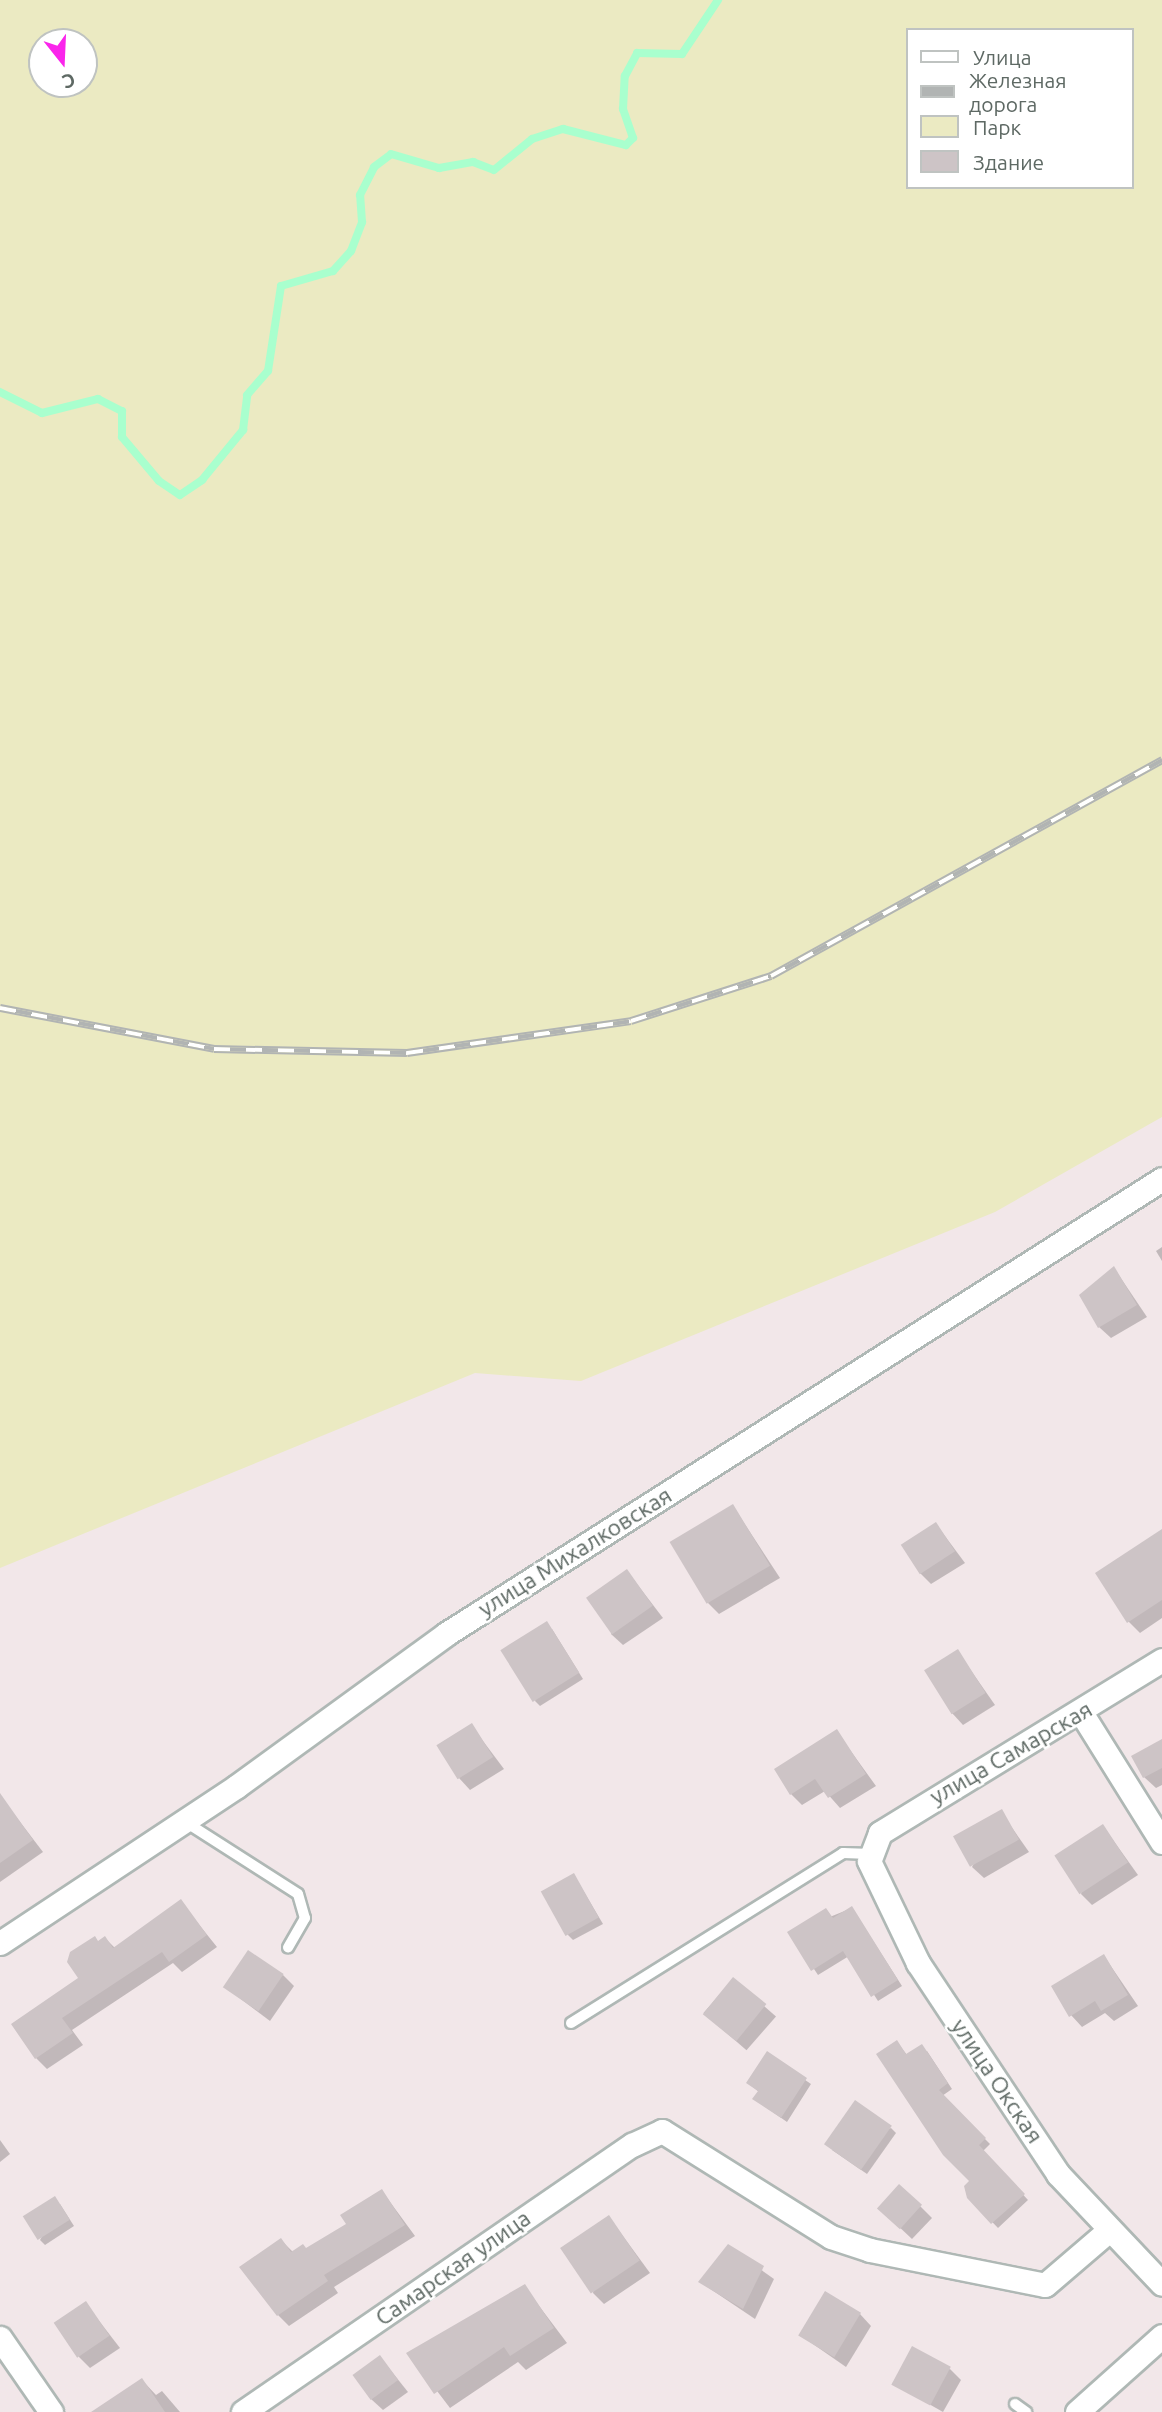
<!DOCTYPE html>
<meta charset="utf-8">
<style>
body{margin:0}
#map{position:relative;width:1162px;height:2412px;overflow:hidden;background:#f2e7e9;font-family:Ubuntu,sans-serif}
div>[style]{position:absolute}
.green>*{inset:0;background:#ebeac2}
.shadow>*{inset:0;background:#0003;transform-origin:0 0}
.stream>*{height:8px;margin:-4px;padding:0 4px;transform-origin:4px;border-radius:4px;background:#a9ffce}
.building>*{inset:0;background:#cdc4c6;transform-origin:0 0}
.roads{filter:drop-shadow(2px 0 #afb8b5) drop-shadow(-2px 0 #afb8b5) drop-shadow(0 2px #afb8b5) drop-shadow(0 -2px #afb8b5)}
.service>*{height:10px;margin:-5px;padding:0 5px;transform-origin:5px;border-radius:5px;background:#fff}
.minor>*{height:23px;margin:-11.5px;padding:0 11.5px;transform-origin:11.5px;border-radius:11.5px;background:#fff}
.rail>*{height:8px;margin-top:-4px;transform-origin:0;background:repeating-linear-gradient(90deg,#fff 0 16px,#b1b4b3 0 32px);box-sizing:border-box;border-block:2px solid #b1b4b3}
span{translate:-50% -50%;white-space:nowrap;text-align:center;line-height:1.15;-webkit-text-stroke:5px #fff;paint-order:stroke}
.street-label{font-size:23px;color:#5e6964}
.legend{position:absolute;left:906px;top:28px;width:228px;height:161px;box-sizing:border-box;background:#fff;border:2px solid #bfc3c1;margin:0;padding:9px 12px;list-style:none;font-size:21px;color:#5e6964}
.legend li{display:flex;align-items:center;gap:14px;height:35px}
.legend b{width:35px;border:2px solid #bfc3c1}
.north{position:absolute;left:28px;top:28px;width:70px;height:70px;box-sizing:border-box;background:#fff;border:2px solid #bfc3c1;border-radius:50%;rotate:162deg;font-size:19px;font-weight:700;line-height:28px;text-align:center;color:#5e6964}
.north::after{content:'';display:block;margin:auto;width:24px;height:32px;background:#fa25eb;clip-path:polygon(50% 0,100% 100%,50% 72%,0 100%)}
</style>
<div id="map">
<div class="green">
<i style="clip-path:polygon(evenodd,0 0,1162px 0,1162px 1117px,995px 1212px,581px 1381px,475px 1373px,0 1568px,0 0,908px 30px,1132px 30px,1132px 187px,908px 187px,908px 30px,0 0,84px 42px,84px 84px,42px 84px,42px 42px,84px 42px)"></i>
</div>
<div class="shadow">
<i style="clip-path:polygon(1162px 1247px,1162px 1261px,1156px 1251px)"></i>
<i style="clip-path:polygon(1114px 1268px,1147px 1317px,1111px 1338px,1099px 1327px)"></i>
<i style="clip-path:polygon(733px 1506px,780px 1578px,719px 1614px,708px 1603px)"></i>
<i style="clip-path:polygon(936px 1524px,965px 1563px,931px 1584px,919px 1572px)"></i>
<i style="clip-path:polygon(1162px 1531px,1162px 1618px,1140px 1633px,1128px 1621px)"></i>
<i style="clip-path:polygon(627px 1571px,663px 1618px,623px 1645px,611px 1634px)"></i>
<i style="clip-path:polygon(552px 1629px,583px 1679px,540px 1706px,535px 1701px)"></i>
<i style="clip-path:polygon(958px 1652px,995px 1705px,963px 1725px,952px 1713px)"></i>
<i style="clip-path:polygon(471px 1725px,504px 1769px,470px 1790px,459px 1778px)"></i>
<i style="clip-path:polygon(837px 1732px,876px 1786px,840px 1808px,825px 1791px,802px 1805px,791px 1794px)"></i>
<i style="clip-path:polygon(1162px 1741px,1162px 1785px,1156px 1788px,1144px 1777px)"></i>
<i style="clip-path:polygon(4px 1801px,43px 1852px,0 1882px,0 1804px)"></i>
<i style="clip-path:polygon(1001px 1812px,1029px 1852px,984px 1878px,972px 1867px)"></i>
<i style="clip-path:polygon(1103px 1826px,1138px 1875px,1092px 1905px,1081px 1894px)"></i>
<i style="clip-path:polygon(574px 1875px,603px 1924px,573px 1940px,568px 1935px)"></i>
<i style="clip-path:polygon(180px 1901px,217px 1947px,182px 1972px,173px 1963px,72px 2030px,83px 2045px,47px 2069px,36px 2058px,105px 1938px,115px 1948px)"></i>
<i style="clip-path:polygon(852px 1908px,902px 1986px,878px 2001px,849px 1956px,818px 1975px,790px 1933px)"></i>
<i style="clip-path:polygon(1104px 1956px,1138px 2006px,1114px 2021px,1105px 2013px,1082px 2027px,1071px 2015px)"></i>
<i style="clip-path:polygon(283px 1975px,294px 1986px,270px 2021px,225px 1987px)"></i>
<i style="left:733px;top:1979px;width:57px;height:45px;rotate:41deg"></i>
<i style="clip-path:polygon(897px 2042px,907px 2055px,927px 2051px,952px 2089px,942px 2096px,990px 2144px,983px 2151px,1028px 2200px,998px 2228px,969px 2198px,971px 2181px)"></i>
<i style="clip-path:polygon(767px 2054px,811px 2084px,787px 2122px,754px 2099px,759px 2092px,748px 2083px)"></i>
<i style="clip-path:polygon(891px 2128px,896px 2133px,867px 2174px,832px 2150px)"></i>
<i style="clip-path:polygon(0 2140px,10px 2154px,0 2162px)"></i>
<i style="clip-path:polygon(382px 2191px,415px 2236px,334px 2287px,338px 2293px,289px 2326px,278px 2315px,281px 2240px,293px 2252px,307px 2250px,348px 2224px)"></i>
<i style="clip-path:polygon(60px 2204px,74px 2226px,45px 2245px,40px 2240px)"></i>
<i style="clip-path:polygon(920px 2206px,932px 2218px,912px 2239px,879px 2208px)"></i>
<i style="clip-path:polygon(609px 2217px,650px 2273px,604px 2304px,593px 2293px)"></i>
<i style="clip-path:polygon(728px 2246px,774px 2279px,755px 2319px,700px 2282px)"></i>
<i style="clip-path:polygon(524px 2286px,567px 2343px,526px 2370px,518px 2362px,450px 2408px,408px 2353px)"></i>
<i style="clip-path:polygon(86px 2304px,120px 2348px,90px 2368px,79px 2357px)"></i>
<i style="clip-path:polygon(860px 2314px,871px 2326px,846px 2367px,800px 2335px)"></i>
<i style="clip-path:polygon(380px 2357px,408px 2392px,383px 2410px,371px 2399px)"></i>
<i style="clip-path:polygon(950px 2369px,961px 2380px,943px 2412px,892px 2383px)"></i>
<i style="clip-path:polygon(142px 2380px,156px 2395px,162px 2391px,180px 2412px,116px 2412px)"></i>
</div>
<div class="stream">
<i style="left:0;top:392px;width:47px;rotate:26.6deg"></i>
<i style="left:42px;top:413px;width:58px;rotate:-14deg"></i>
<i style="left:98px;top:399px;width:27px;rotate:27deg"></i>
<i style="left:122px;top:411px;width:26px;rotate:90deg"></i>
<i style="left:122px;top:437px;width:57px;rotate:49.9deg"></i>
<i style="left:159px;top:481px;width:25px;rotate:34deg"></i>
<i style="left:180px;top:495px;width:27px;rotate:-34deg"></i>
<i style="left:202px;top:480px;width:65px;rotate:-50.6deg"></i>
<i style="left:243px;top:430px;width:35px;rotate:-83deg"></i>
<i style="left:247px;top:395px;width:32px;rotate:-49deg"></i>
<i style="left:268px;top:371px;width:86px;rotate:-81.3deg"></i>
<i style="left:281px;top:286px;width:54px;rotate:-16.1deg"></i>
<i style="left:333px;top:271px;width:27px;rotate:-48deg"></i>
<i style="left:351px;top:251px;width:31px;rotate:-69deg"></i>
<i style="left:362px;top:222px;width:27px;rotate:-94deg"></i>
<i style="left:360px;top:195px;width:31px;rotate:-63deg"></i>
<i style="left:374px;top:167px;width:21px;rotate:-37deg"></i>
<i style="left:391px;top:154px;width:50px;rotate:16.3deg"></i>
<i style="left:439px;top:168px;width:35px;rotate:-10deg"></i>
<i style="left:473px;top:162px;width:22px;rotate:21deg"></i>
<i style="left:494px;top:170px;width:49px;rotate:-39.2deg"></i>
<i style="left:532px;top:139px;width:33px;rotate:-18deg"></i>
<i style="left:563px;top:129px;width:65px;rotate:14.3deg"></i>
<i style="left:626px;top:145px;width:10px;rotate:-45deg"></i>
<i style="left:633px;top:138px;width:31px;rotate:-109deg"></i>
<i style="left:623px;top:109px;width:33px;rotate:-87deg"></i>
<i style="left:625px;top:76px;width:26px;rotate:-62deg"></i>
<i style="left:637px;top:53px;width:45px;rotate:1.3deg"></i>
<i style="left:682px;top:54px;width:65px;rotate:-56.3deg"></i>
</div>
<div class="building">
<i style="clip-path:polygon(1114px 1266px,1137px 1305px,1098px 1328px,1079px 1295px)"></i>
<i style="left:733px;top:1504px;width:72px;height:74px;rotate:59deg"></i>
<i style="left:936px;top:1522px;width:35px;height:42px;rotate:57deg"></i>
<i style="clip-path:polygon(1162px 1529px,1162px 1600px,1127px 1623px,1095px 1573px)"></i>
<i style="left:627px;top:1569px;width:45px;height:50px;rotate:55deg"></i>
<i style="left:547px;top:1621px;width:61px;height:55px;rotate:58deg"></i>
<i style="left:958px;top:1649px;width:52px;height:40px;rotate:58deg"></i>
<i style="left:472px;top:1723px;width:40px;height:42px;rotate:58deg"></i>
<i style="clip-path:polygon(837px 1729px,866px 1774px,828px 1798px,815px 1779px,790px 1795px,774px 1769px)"></i>
<i style="clip-path:polygon(1162px 1739px,1162px 1768px,1143px 1778px,1131px 1756px)"></i>
<i style="clip-path:polygon(0 1793px,33px 1840px,0 1863px)"></i>
<i style="left:1002px;top:1809px;width:35px;height:56px;rotate:61deg"></i>
<i style="left:1103px;top:1824px;width:46px;height:58px;rotate:57deg"></i>
<i style="left:574px;top:1873px;width:51px;height:38px;rotate:61deg"></i>
<i style="clip-path:polygon(181px 1899px,207px 1935px,169px 1962px,162px 1952px,62px 2018px,73px 2033px,35px 2059px,11px 2024px,78px 1978px,67px 1962px,70px 1952px,95px 1936px,98px 1941px,105px 1936px,113px 1948px)"></i>
<i style="clip-path:polygon(852px 1906px,898px 1980px,871px 1997px,843px 1951px,811px 1971px,787px 1932px,826px 1908px,833px 1918px)"></i>
<i style="left:248px;top:1950px;width:43px;height:45px;rotate:34deg"></i>
<i style="clip-path:polygon(1104px 1954px,1128px 1995px,1101px 2011px,1095px 2001px,1069px 2017px,1051px 1986px)"></i>
<i style="left:733px;top:1977px;width:43px;height:48px;rotate:39deg"></i>
<i style="clip-path:polygon(897px 2040px,906px 2054px,922px 2044px,948px 2083px,939px 2090px,986px 2138px,979px 2145px,1025px 2194px,991px 2224px,967px 2198px,964px 2186px,969px 2181px,943px 2155px,876px 2054px)"></i>
<i style="clip-path:polygon(767px 2051px,807px 2078px,781px 2118px,752px 2099px,758px 2091px,746px 2083px)"></i>
<i style="left:855px;top:2100px;width:45px;height:54px;rotate:35deg"></i>
<i style="left:899px;top:2184px;width:31px;height:33px;rotate:42deg"></i>
<i style="clip-path:polygon(382px 2189px,405px 2225px,324px 2275px,328px 2281px,277px 2316px,239px 2267px,281px 2238px,291px 2252px,303px 2244px,306px 2248px,346px 2224px,340px 2215px)"></i>
<i style="left:55px;top:2196px;width:28px;height:38px;rotate:58deg"></i>
<i style="left:609px;top:2215px;width:55px;height:59px;rotate:56deg"></i>
<i style="clip-path:polygon(728px 2244px,764px 2266px,743px 2309px,698px 2282px)"></i>
<i style="clip-path:polygon(525px 2284px,554px 2328px,510px 2356px,504px 2347px,434px 2394px,406px 2353px)"></i>
<i style="left:825px;top:2291px;width:42px;height:52px;rotate:31deg"></i>
<i style="left:86px;top:2301px;width:42px;height:39px;rotate:56deg"></i>
<i style="left:912px;top:2346px;width:44px;height:44px;rotate:28deg"></i>
<i style="left:380px;top:2355px;width:31px;height:34px;rotate:54deg"></i>
<i style="clip-path:polygon(142px 2378px,165px 2412px,91px 2412px)"></i>
</div>
<div class="roads">
<div class="service">
<i style="left:184px;top:1821px;width:135px;rotate:32.6deg"></i>
<i style="left:298px;top:1894px;width:25px;rotate:74deg"></i>
<i style="left:305px;top:1918px;width:34px;rotate:120deg"></i>
<i style="left:571px;top:2023px;width:321px;rotate:-32deg"></i>
<i style="left:843px;top:1853px;width:28px;rotate:2deg"></i>
<i style="left:1015px;top:2404px;width:14px;rotate:36deg"></i>
</div>
<div class="minor">
<i style="left:1162px;top:1660px;width:331px;rotate:148.5deg"></i>
<i style="left:880px;top:1833px;width:30px;rotate:111deg"></i>
<i style="left:869px;top:1861px;width:113px;rotate:64.3deg"></i>
<i style="left:918px;top:1963px;width:253px;rotate:56.4deg"></i>
<i style="left:1058px;top:2174px;width:151px;rotate:46.6deg"></i>
<i style="left:1082px;top:1714px;width:151px;rotate:58deg"></i>
<i style="left:0;top:1943px;width:284px;rotate:-33.5deg"></i>
<i style="left:237px;top:1786px;width:258px;rotate:-36deg"></i>
<i style="left:446px;top:1634px;width:848px;rotate:-32.43deg"></i>
<i style="left:0;top:2338px;width:90px;rotate:55.4deg"></i>
<i style="left:243px;top:2412px;width:472px;rotate:-34.5deg"></i>
<i style="left:632px;top:2145px;width:33px;rotate:-25deg"></i>
<i style="left:662px;top:2131px;width:199px;rotate:32.1deg"></i>
<i style="left:831px;top:2237px;width:41px;rotate:18.4deg"></i>
<i style="left:870px;top:2250px;width:178px;rotate:11.3deg"></i>
<i style="left:1045px;top:2285px;width:83px;rotate:-40.6deg"></i>
<i style="left:1077px;top:2412px;width:114px;rotate:-41.8deg"></i>
</div>
</div>
<div class="rail">
<i style="left:0;top:1008px;width:218px;rotate:10.8deg"></i>
<i style="left:214px;top:1049px;width:193px;rotate:1.2deg"></i>
<i style="left:407px;top:1053px;width:226px;rotate:-8.1deg"></i>
<i style="left:631px;top:1021px;width:147px;rotate:-17.8deg"></i>
<i style="left:771px;top:976px;width:447px;rotate:-28.9deg"></i>
</div>
<div class="street-label">
<span style="left:575px;top:1552px;rotate:-32deg">улица Михалковская</span>
<span style="left:1011px;top:1753px;rotate:-30deg">улица Самарская</span>
<span style="left:997px;top:2081px;rotate:56deg">улица Окская</span>
<span style="left:453px;top:2268px;rotate:-35deg">Самарская улица</span>
</div>
<ul class="legend">
<li><b style="height:9px;background:#fff"></b>Улица</li>
<li><b style="height:9px;background:#b1b4b3"></b>Железная дорога</li>
<li><b style="height:19px;background:#ebeac2"></b>Парк</li>
<li><b style="height:19px;background:#cdc4c6"></b>Здание</li>
</ul>
<div class="north">С</div>
</div>
